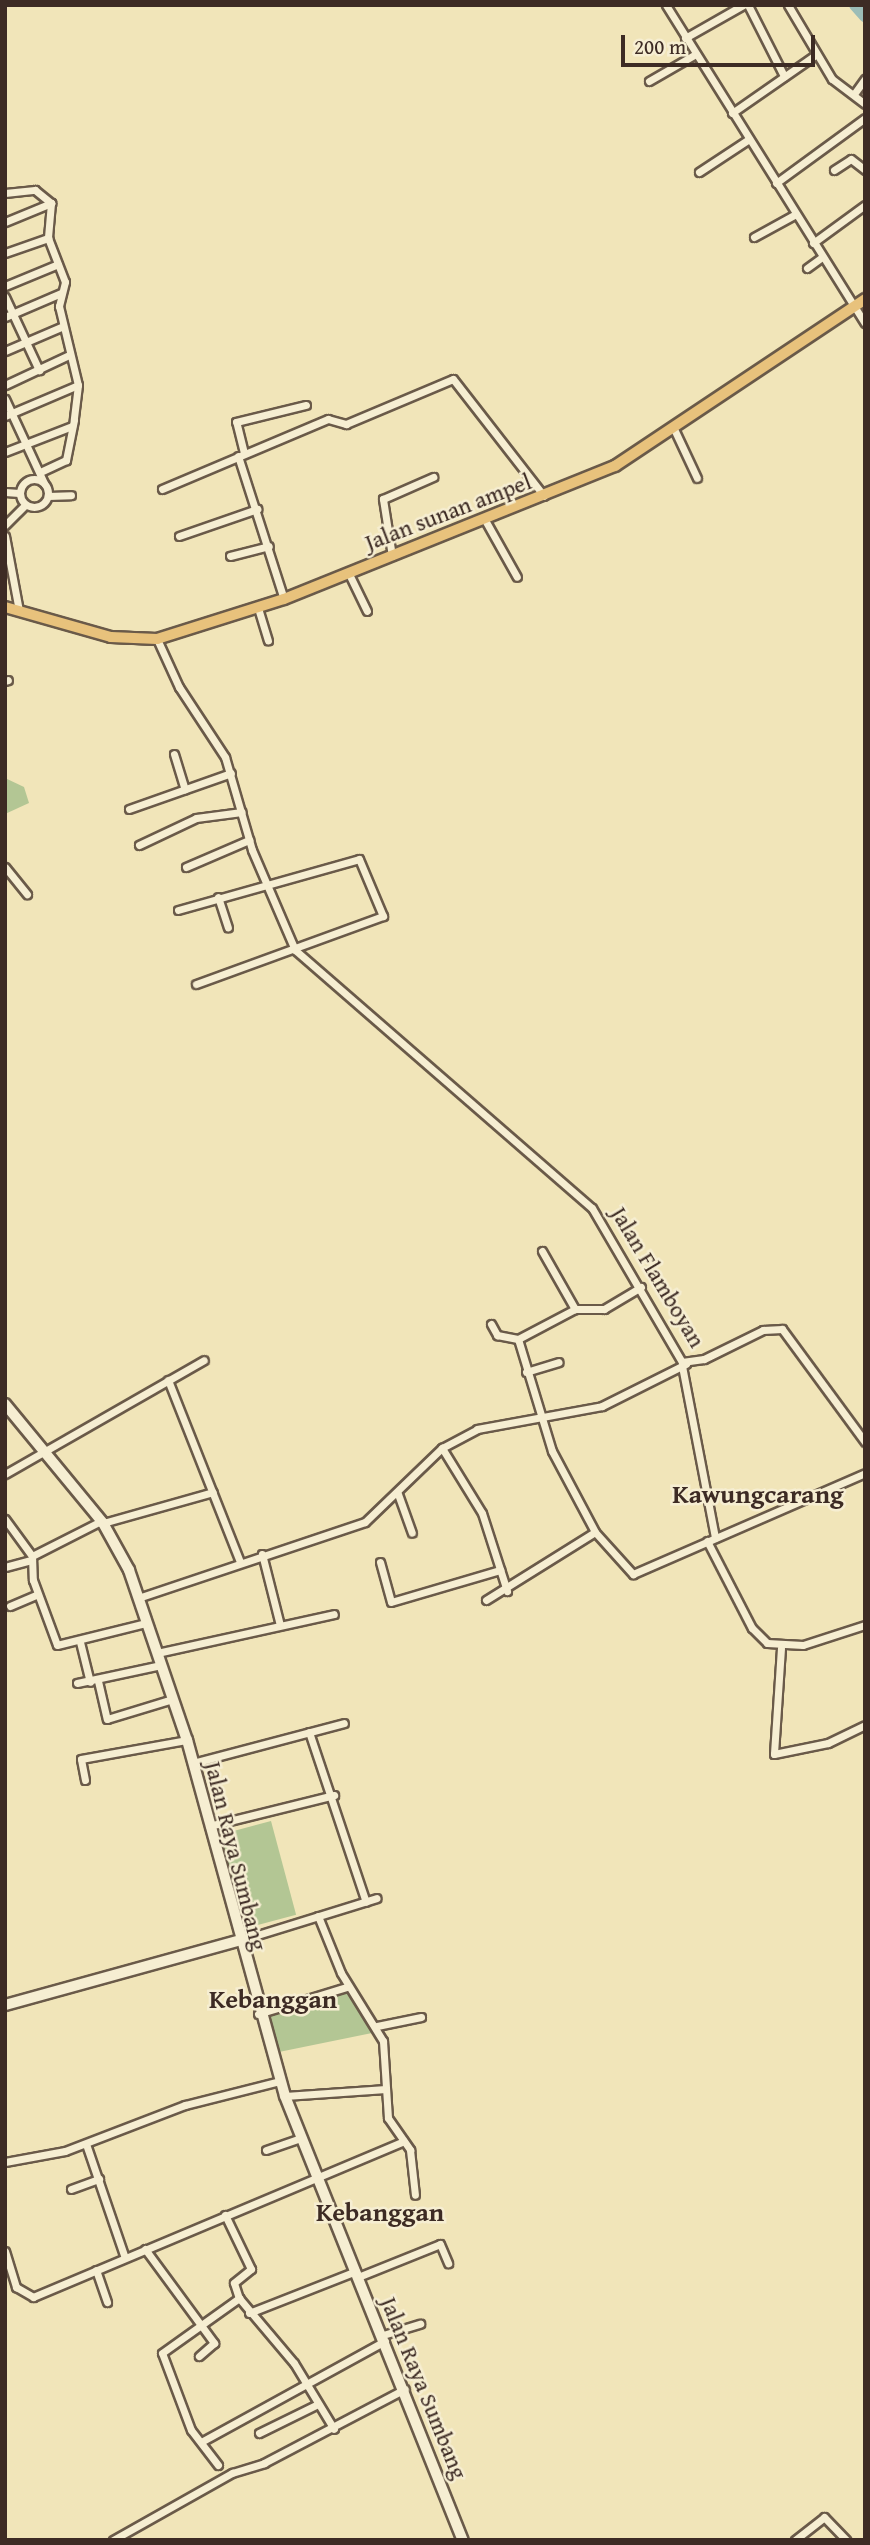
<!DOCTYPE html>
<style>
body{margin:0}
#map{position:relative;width:870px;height:2545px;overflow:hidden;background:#f1e5b9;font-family:"Gentium Book Plus",serif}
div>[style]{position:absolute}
.green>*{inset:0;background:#b3c694;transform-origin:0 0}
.river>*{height:12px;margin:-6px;padding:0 6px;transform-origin:6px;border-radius:6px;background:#9cbdb7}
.roads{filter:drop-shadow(2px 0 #6a5a49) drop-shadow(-2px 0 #6a5a49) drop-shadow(0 2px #6a5a49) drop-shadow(0 -2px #6a5a49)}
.street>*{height:7px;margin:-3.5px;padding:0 3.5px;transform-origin:3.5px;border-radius:3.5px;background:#f6eed2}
.street>.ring{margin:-3.5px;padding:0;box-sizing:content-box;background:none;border:7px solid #f6eed2;border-radius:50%}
.secondary>*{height:10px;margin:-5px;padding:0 5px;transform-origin:5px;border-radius:5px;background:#f6eed2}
.primary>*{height:10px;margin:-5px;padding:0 5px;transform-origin:5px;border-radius:5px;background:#e8c27c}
span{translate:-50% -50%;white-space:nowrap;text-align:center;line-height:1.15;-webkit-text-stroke:5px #f6eed2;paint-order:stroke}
.street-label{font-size:23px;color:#3d2b24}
.quarter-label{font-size:26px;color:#3d2b24;font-weight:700}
.frame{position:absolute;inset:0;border:7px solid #3d2b24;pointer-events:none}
.scale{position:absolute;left:621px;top:35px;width:194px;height:32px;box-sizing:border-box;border:4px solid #3d2b24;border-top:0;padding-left:9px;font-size:21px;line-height:24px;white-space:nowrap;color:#3d2b24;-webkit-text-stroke:5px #f6eed2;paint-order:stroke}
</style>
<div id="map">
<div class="green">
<i style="clip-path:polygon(5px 778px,24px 787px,29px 803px,5px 814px)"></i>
<i style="left:271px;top:1821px;width:97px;height:54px;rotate:75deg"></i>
<i style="clip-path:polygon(347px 1991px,372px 2033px,274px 2053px,262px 2014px)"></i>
</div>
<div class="river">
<i style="left:855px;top:5px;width:15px;rotate:48deg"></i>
</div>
<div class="roads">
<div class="street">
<i style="left:666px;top:5px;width:375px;rotate:58deg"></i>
<i style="left:748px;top:5px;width:80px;rotate:63.1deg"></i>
<i style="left:788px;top:5px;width:86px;rotate:59.3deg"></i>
<i style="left:832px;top:79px;width:41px;rotate:37.1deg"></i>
<i style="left:685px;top:38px;width:67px;rotate:-29.6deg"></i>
<i style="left:649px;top:81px;width:54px;rotate:-29.9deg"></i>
<i style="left:854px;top:94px;width:19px;rotate:-54deg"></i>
<i style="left:732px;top:113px;width:100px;rotate:-34.8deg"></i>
<i style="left:834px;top:170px;width:20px;rotate:-33deg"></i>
<i style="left:851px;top:159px;width:18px;rotate:38deg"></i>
<i style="left:699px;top:172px;width:60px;rotate:-33.4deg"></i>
<i style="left:776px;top:183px;width:110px;rotate:-36.1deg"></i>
<i style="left:5px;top:193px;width:30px;rotate:-6deg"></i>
<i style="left:35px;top:190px;width:21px;rotate:39deg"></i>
<i style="left:51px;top:203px;width:35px;rotate:95deg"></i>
<i style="left:48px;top:238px;width:47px;rotate:68.9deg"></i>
<i style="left:65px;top:282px;width:25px;rotate:104deg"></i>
<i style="left:59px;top:306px;width:81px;rotate:76.5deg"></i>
<i style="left:78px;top:385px;width:35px;rotate:97deg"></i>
<i style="left:74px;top:420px;width:41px;rotate:101.3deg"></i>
<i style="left:66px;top:460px;width:29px;rotate:155deg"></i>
<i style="left:5px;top:222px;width:50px;rotate:-22.4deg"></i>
<i style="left:754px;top:237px;width:46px;rotate:-28.8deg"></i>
<i style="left:813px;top:243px;width:64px;rotate:-36.2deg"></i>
<i style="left:5px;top:253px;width:46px;rotate:-19.2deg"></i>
<i style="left:807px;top:268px;width:17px;rotate:-36deg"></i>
<i style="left:5px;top:286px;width:57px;rotate:-22.5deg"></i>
<i style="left:5px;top:297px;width:81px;rotate:65deg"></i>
<i style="left:5px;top:317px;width:61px;rotate:-23.2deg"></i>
<i style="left:5px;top:351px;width:61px;rotate:-23.2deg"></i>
<i style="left:5px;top:385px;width:71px;rotate:-25.1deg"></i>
<i style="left:5px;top:399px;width:93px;rotate:65.1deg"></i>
<i style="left:5px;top:416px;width:79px;rotate:-23deg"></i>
<i style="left:674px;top:429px;width:54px;rotate:64.9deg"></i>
<i style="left:5px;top:452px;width:72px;rotate:-21.2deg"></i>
<i style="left:244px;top:453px;width:32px;rotate:-104deg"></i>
<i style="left:236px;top:422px;width:72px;rotate:-13.7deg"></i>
<i style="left:238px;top:456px;width:150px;rotate:72.2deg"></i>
<i class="ring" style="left:20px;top:479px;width:21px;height:21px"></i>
<i style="left:162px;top:489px;width:180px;rotate:-22.9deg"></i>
<i style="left:328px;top:419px;width:19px;rotate:16deg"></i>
<i style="left:346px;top:424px;width:116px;rotate:-22.8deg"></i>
<i style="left:453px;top:379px;width:148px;rotate:52.1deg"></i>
<i style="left:5px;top:492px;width:14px;rotate:4deg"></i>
<i style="left:48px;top:496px;width:23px;rotate:-2deg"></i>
<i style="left:485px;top:520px;width:65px;rotate:60.7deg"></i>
<i style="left:5px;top:525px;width:28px;rotate:-45deg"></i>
<i style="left:5px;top:536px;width:76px;rotate:79.4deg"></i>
<i style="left:179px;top:536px;width:83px;rotate:-19.1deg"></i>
<i style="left:230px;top:556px;width:40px;rotate:-14.4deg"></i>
<i style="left:392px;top:556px;width:58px;rotate:-99deg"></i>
<i style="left:383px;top:499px;width:55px;rotate:-23.7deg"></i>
<i style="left:349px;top:574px;width:41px;rotate:64.1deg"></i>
<i style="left:258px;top:608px;width:34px;rotate:73deg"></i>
<i style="left:157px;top:639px;width:53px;rotate:65.4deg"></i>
<i style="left:179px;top:687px;width:84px;rotate:56.7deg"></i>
<i style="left:225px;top:757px;width:97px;rotate:73.8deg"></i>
<i style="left:252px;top:850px;width:109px;rotate:66.7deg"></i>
<i style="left:295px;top:950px;width:393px;rotate:41deg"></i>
<i style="left:592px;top:1208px;width:178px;rotate:59.7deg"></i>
<i style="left:682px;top:1362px;width:22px;rotate:-8deg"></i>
<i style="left:704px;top:1359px;width:66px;rotate:-26.2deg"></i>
<i style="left:763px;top:1330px;width:19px;rotate:-3deg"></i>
<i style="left:782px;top:1329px;width:140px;rotate:53.7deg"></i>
<i style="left:5px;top:681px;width:3px;rotate:-18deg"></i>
<i style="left:174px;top:754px;width:37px;rotate:73deg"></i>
<i style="left:129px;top:809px;width:108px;rotate:-19.4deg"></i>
<i style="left:139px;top:845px;width:63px;rotate:-25.3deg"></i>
<i style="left:196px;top:818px;width:46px;rotate:-7.4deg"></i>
<i style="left:5px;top:867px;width:35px;rotate:51deg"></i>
<i style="left:186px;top:867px;width:69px;rotate:-23.2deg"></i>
<i style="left:218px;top:897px;width:32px;rotate:72deg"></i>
<i style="left:178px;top:910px;width:188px;rotate:-15.7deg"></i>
<i style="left:359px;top:859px;width:62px;rotate:67.2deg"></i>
<i style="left:383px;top:916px;width:199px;rotate:160deg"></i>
<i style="left:542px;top:1251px;width:67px;rotate:60.4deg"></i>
<i style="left:641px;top:1287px;width:43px;rotate:149.3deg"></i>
<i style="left:604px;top:1309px;width:29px;rotate:180deg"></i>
<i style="left:575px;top:1309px;width:64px;rotate:152.2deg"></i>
<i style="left:518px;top:1339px;width:117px;rotate:73.1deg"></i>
<i style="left:552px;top:1451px;width:92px;rotate:62deg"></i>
<i style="left:595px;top:1532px;width:57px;rotate:47.9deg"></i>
<i style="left:633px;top:1574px;width:253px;rotate:-23.5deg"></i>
<i style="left:491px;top:1324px;width:13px;rotate:61deg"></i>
<i style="left:497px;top:1335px;width:21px;rotate:11deg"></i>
<i style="left:682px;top:1366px;width:175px;rotate:79.1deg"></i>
<i style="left:526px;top:1372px;width:34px;rotate:-17deg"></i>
<i style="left:168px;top:1380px;width:196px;rotate:68.4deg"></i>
<i style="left:442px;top:1448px;width:76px;rotate:58.4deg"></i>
<i style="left:482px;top:1513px;width:82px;rotate:72.2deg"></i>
<i style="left:5px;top:1474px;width:229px;rotate:-29.8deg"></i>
<i style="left:398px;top:1494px;width:41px;rotate:70.3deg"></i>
<i style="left:5px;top:1519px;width:46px;rotate:53.9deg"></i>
<i style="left:101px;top:1521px;width:77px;rotate:153.1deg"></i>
<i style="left:32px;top:1556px;width:24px;rotate:88deg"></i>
<i style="left:33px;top:1580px;width:69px;rotate:69.7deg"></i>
<i style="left:57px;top:1645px;width:92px;rotate:-13.9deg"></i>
<i style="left:103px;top:1523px;width:114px;rotate:-15.7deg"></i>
<i style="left:707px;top:1541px;width:98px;rotate:62.7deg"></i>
<i style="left:752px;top:1628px;width:21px;rotate:45deg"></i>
<i style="left:767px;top:1643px;width:36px;rotate:3deg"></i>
<i style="left:803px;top:1645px;width:65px;rotate:-17.9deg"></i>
<i style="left:262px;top:1554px;width:73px;rotate:75.8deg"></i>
<i style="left:380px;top:1562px;width:41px;rotate:74.6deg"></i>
<i style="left:391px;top:1602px;width:114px;rotate:-16.4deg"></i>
<i style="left:5px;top:1567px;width:28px;rotate:-15deg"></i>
<i style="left:138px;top:1598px;width:239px;rotate:-18.5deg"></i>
<i style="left:365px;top:1522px;width:107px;rotate:-43.9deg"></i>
<i style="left:442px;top:1448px;width:40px;rotate:-28deg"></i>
<i style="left:477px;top:1429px;width:127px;rotate:-10.4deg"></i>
<i style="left:602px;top:1406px;width:94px;rotate:-26.6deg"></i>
<i style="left:486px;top:1600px;width:128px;rotate:-32deg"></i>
<i style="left:10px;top:1606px;width:30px;rotate:-23deg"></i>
<i style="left:80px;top:1642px;width:41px;rotate:76deg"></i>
<i style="left:781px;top:1648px;width:106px;rotate:93.8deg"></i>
<i style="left:774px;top:1754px;width:55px;rotate:-11.5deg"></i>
<i style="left:828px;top:1743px;width:41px;rotate:-25.9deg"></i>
<i style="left:157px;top:1653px;width:181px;rotate:-12.4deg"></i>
<i style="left:98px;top:1681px;width:39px;rotate:77deg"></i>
<i style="left:107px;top:1719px;width:69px;rotate:-16.9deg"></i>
<i style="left:77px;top:1683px;width:86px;rotate:-12.1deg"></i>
<i style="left:309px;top:1732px;width:179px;rotate:71.5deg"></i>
<i style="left:193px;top:1763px;width:156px;rotate:-14.8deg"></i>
<i style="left:85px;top:1780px;width:21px;rotate:-101deg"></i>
<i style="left:81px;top:1759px;width:108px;rotate:-10.2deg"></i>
<i style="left:209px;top:1826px;width:129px;rotate:-13.9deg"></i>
<i style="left:318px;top:1916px;width:61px;rotate:68deg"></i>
<i style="left:341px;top:1973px;width:80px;rotate:58.3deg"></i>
<i style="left:383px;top:2041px;width:77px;rotate:86.3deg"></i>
<i style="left:388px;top:2118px;width:39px;rotate:55deg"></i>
<i style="left:410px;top:2150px;width:45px;rotate:83.7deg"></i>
<i style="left:238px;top:1941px;width:145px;rotate:-17.2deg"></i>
<i style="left:258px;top:2014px;width:93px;rotate:-16.9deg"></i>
<i style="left:377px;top:2026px;width:45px;rotate:-11.6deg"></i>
<i style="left:285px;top:2096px;width:101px;rotate:-4deg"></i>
<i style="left:86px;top:2144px;width:120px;rotate:71.1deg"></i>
<i style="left:266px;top:2150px;width:36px;rotate:-19deg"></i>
<i style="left:5px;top:2162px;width:61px;rotate:-10.4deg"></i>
<i style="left:65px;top:2151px;width:129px;rotate:-21deg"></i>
<i style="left:185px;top:2105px;width:98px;rotate:-14.2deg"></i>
<i style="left:71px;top:2189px;width:30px;rotate:-20deg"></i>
<i style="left:225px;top:2215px;width:60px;rotate:64.3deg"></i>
<i style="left:251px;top:2269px;width:22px;rotate:141deg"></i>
<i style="left:234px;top:2283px;width:16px;rotate:72deg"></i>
<i style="left:239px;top:2298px;width:85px;rotate:49.8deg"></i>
<i style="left:294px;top:2363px;width:77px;rotate:58.8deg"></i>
<i style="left:145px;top:2249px;width:117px;rotate:53.7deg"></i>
<i style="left:214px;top:2343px;width:20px;rotate:139deg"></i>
<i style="left:5px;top:2251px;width:38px;rotate:73deg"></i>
<i style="left:16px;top:2287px;width:20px;rotate:30deg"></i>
<i style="left:33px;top:2297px;width:402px;rotate:-22.8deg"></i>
<i style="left:96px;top:2270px;width:34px;rotate:71deg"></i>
<i style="left:358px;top:2277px;width:88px;rotate:-21.9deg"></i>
<i style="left:440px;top:2244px;width:21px;rotate:67deg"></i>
<i style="left:249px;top:2313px;width:115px;rotate:-21.4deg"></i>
<i style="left:383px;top:2335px;width:39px;rotate:-17deg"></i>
<i style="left:259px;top:2433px;width:66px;rotate:-26.2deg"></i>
<i style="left:201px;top:2442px;width:210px;rotate:-28.8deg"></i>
<i style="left:218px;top:2465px;width:44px;rotate:-127.6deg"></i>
<i style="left:191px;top:2430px;width:82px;rotate:-110.6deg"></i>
<i style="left:162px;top:2353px;width:95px;rotate:-35.5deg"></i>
<i style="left:113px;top:2540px;width:137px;rotate:-29.4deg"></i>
<i style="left:232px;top:2473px;width:34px;rotate:-17deg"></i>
<i style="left:264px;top:2463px;width:159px;rotate:-27.7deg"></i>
<i style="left:795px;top:2540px;width:37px;rotate:-38deg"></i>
<i style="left:824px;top:2517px;width:32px;rotate:46deg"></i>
</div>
<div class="secondary">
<i style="left:5px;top:1404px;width:154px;rotate:50.5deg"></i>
<i style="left:103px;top:1523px;width:54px;rotate:61deg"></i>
<i style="left:129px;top:1570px;width:180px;rotate:71.2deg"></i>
<i style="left:187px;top:1740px;width:369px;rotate:74.6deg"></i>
<i style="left:285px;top:2096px;width:478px;rotate:68.2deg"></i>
<i style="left:5px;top:2005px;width:241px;rotate:-15.4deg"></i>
</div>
<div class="primary">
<i style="left:5px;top:607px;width:110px;rotate:15.8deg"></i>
<i style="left:111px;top:637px;width:46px;rotate:2.5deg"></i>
<i style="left:157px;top:639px;width:133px;rotate:-17.5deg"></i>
<i style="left:284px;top:599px;width:357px;rotate:-21.9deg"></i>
<i style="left:615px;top:466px;width:301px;rotate:-33.7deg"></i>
</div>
</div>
<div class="street-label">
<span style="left:448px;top:512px;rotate:-21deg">Jalan sunan ampel</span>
<span style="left:658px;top:1277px;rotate:59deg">Jalan Flamboyan</span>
<span style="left:236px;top:1856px;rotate:76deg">Jalan Raya Sumbang</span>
<span style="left:424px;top:2388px;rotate:68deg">Jalan Raya Sumbang</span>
</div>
<div class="quarter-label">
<span style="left:758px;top:1494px">Kawungcarang</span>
<span style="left:273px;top:1999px">Kebanggan</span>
<span style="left:380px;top:2212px">Kebanggan</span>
</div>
<div class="frame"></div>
<div class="scale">200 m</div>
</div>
